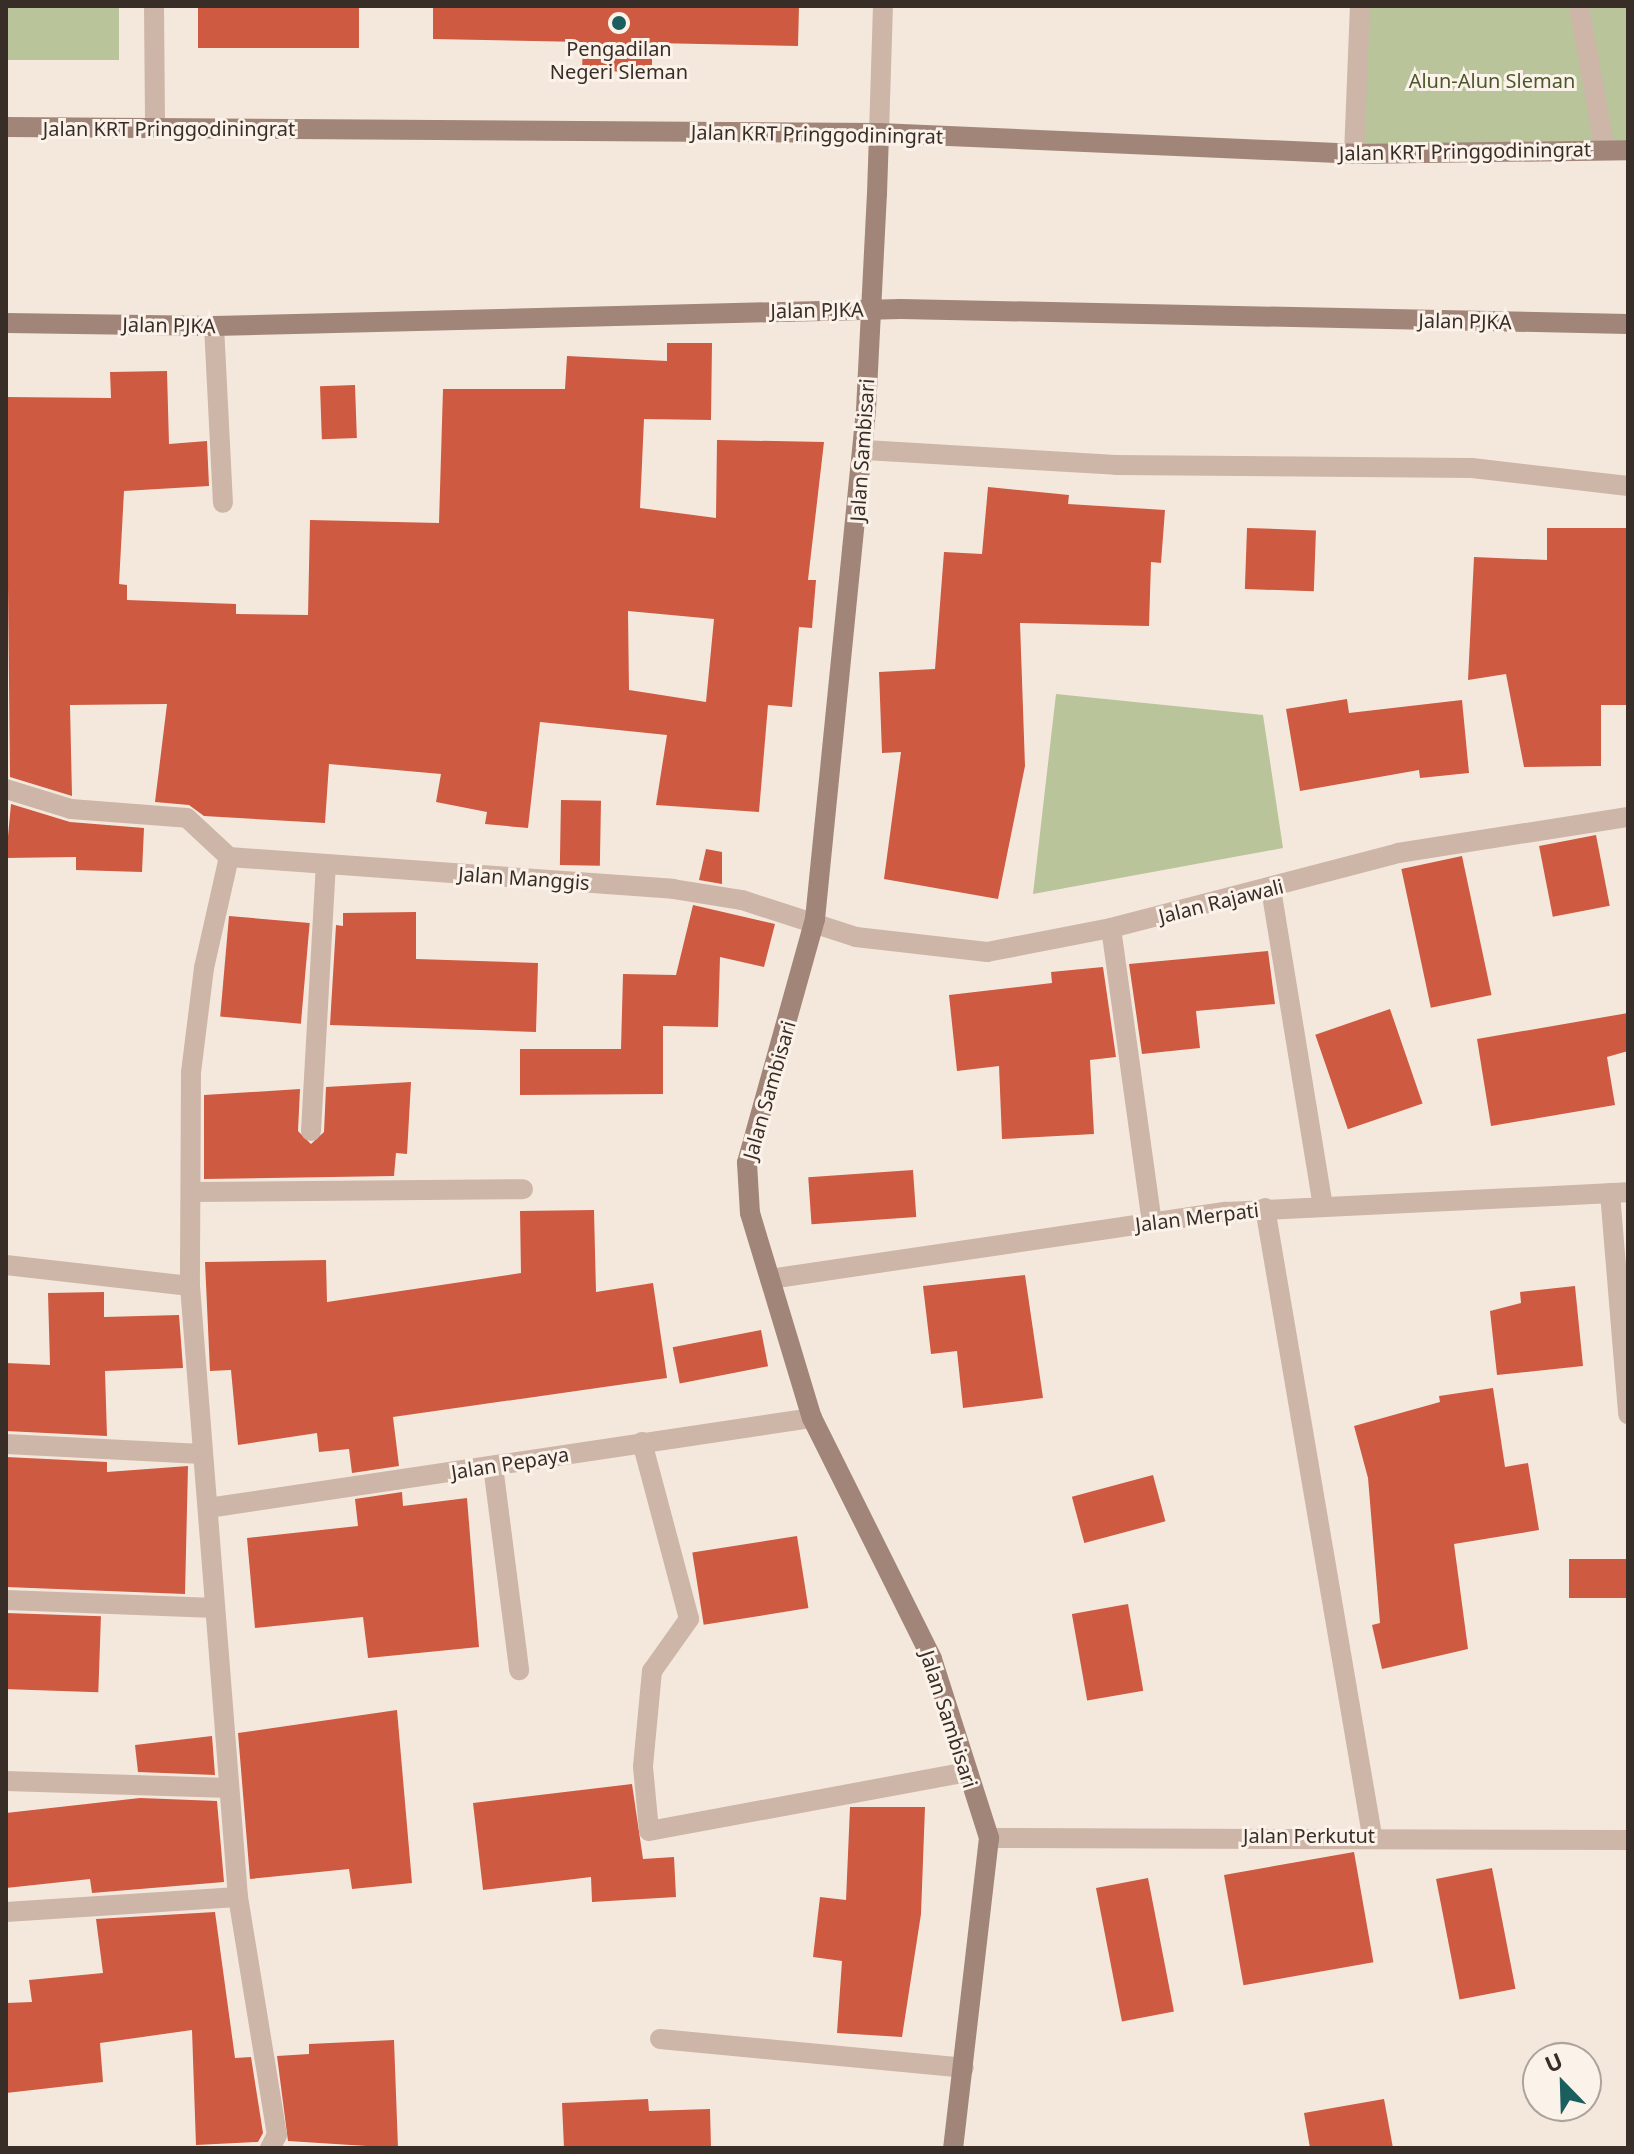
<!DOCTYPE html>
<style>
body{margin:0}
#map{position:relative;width:1634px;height:2154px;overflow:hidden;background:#f4e8dd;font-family:"Noto Sans",sans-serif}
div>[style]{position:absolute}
.green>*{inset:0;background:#b9c49b;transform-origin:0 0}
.building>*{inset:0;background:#ce5a41;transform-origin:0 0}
.service>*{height:20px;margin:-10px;padding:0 10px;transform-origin:10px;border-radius:10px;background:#cdb6a8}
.minor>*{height:20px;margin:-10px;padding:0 10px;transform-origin:10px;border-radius:10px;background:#cdb6a8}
.secondary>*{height:20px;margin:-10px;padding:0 10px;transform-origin:10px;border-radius:10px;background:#a18579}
.secondary-bridge>*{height:20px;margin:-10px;padding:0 10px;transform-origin:10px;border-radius:10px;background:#a18579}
.dots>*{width:22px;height:22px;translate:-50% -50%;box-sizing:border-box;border:4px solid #fbf2ea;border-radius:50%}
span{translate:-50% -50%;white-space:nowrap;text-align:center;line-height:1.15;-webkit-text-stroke:6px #fbf2ea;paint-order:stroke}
.poi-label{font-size:20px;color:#392d28}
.park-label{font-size:20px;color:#4b592a}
.street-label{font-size:20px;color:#392d28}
.frame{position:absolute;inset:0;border:8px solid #392d28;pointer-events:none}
.north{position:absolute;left:1522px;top:2042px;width:80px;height:80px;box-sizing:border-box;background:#fbf2ea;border:2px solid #ada39c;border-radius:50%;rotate:337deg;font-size:22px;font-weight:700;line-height:32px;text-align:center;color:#392d28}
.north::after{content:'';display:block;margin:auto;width:28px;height:36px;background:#1b5e5e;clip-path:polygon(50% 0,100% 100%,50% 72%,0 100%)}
</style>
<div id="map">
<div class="green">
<i style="left:6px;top:6px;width:113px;height:54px"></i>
<i style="left:1358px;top:6px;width:270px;height:148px"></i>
<i style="clip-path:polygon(1056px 694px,1263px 715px,1283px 848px,1033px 894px)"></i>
</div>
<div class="building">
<i style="left:198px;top:6px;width:161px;height:42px"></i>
<i style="clip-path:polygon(433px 6px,799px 6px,798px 46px,652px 43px,652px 72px,582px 71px,583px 42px,433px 39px)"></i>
<i style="clip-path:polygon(evenodd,667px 343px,712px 343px,711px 420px,644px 419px,640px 508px,716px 518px,717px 440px,824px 442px,808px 580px,816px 580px,812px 628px,799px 627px,792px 707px,768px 705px,759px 812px,656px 805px,667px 735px,540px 722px,528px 828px,485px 824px,487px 812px,436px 802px,441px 774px,329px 764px,325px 823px,204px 816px,189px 805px,155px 802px,167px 704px,70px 705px,72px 796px,10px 777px,6px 397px,111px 398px,110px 372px,167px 371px,169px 444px,207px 441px,209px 486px,124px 491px,119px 584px,127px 585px,127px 600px,236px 604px,236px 614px,308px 615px,310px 520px,439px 523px,443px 389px,565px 389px,567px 356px,667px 361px,667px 343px,628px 611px,714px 619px,706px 702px,629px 690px,628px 611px)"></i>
<i style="left:355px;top:385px;width:53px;height:35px;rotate:88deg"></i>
<i style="clip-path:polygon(988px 487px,1069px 495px,1068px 504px,1165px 510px,1161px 563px,1151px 562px,1149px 626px,1020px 623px,1025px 766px,998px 899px,884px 879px,901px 752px,882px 753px,879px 672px,935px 669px,944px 552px,982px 554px)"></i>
<i style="left:1247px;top:528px;width:69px;height:61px;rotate:2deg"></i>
<i style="clip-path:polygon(1547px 528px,1628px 528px,1628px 705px,1601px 705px,1601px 766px,1524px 767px,1506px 674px,1468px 680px,1474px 557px,1547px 560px)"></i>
<i style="clip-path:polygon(1347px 699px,1349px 713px,1462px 700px,1469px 773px,1420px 778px,1419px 770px,1300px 791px,1286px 709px)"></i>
<i style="left:561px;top:800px;width:40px;height:65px;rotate:1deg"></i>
<i style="clip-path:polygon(11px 804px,70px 822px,144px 828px,142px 872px,76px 870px,76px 857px,6px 858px)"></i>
<i style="left:1596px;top:835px;width:72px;height:58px;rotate:79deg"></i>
<i style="clip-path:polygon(706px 849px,722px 852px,722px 884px,699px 880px)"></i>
<i style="left:1462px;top:856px;width:142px;height:62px;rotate:78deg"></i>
<i style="clip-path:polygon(693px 905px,775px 924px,764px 967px,720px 957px,718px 1027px,663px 1026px,663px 1094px,520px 1095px,520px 1049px,621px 1049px,623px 974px,676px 975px)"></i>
<i style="clip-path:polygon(416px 912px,416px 959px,538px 963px,536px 1032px,330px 1025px,336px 925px,343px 926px,343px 913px)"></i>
<i style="left:229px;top:916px;width:81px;height:101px;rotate:5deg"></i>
<i style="clip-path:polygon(1268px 951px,1275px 1004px,1196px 1011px,1200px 1048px,1142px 1054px,1129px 964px)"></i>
<i style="clip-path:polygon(1103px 967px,1116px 1057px,1090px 1060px,1094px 1134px,1002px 1139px,999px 1066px,957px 1071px,949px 995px,1052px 983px,1051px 972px)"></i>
<i style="left:1390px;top:1009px;width:100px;height:79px;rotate:71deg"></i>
<i style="clip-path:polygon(1628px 1013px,1628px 1051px,1607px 1057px,1615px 1105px,1491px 1126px,1477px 1039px)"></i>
<i style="clip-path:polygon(411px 1082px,407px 1154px,396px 1153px,394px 1176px,204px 1179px,204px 1095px,300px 1089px,298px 1131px,311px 1144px,324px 1132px,326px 1087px)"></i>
<i style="left:913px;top:1170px;width:47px;height:105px;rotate:86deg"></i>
<i style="clip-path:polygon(594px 1210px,596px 1292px,653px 1283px,667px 1378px,393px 1417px,399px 1466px,352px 1473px,349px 1449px,319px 1452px,317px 1433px,238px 1445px,231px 1370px,210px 1371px,205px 1262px,326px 1260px,327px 1302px,521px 1273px,520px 1211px)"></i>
<i style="clip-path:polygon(1025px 1275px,1043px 1398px,963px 1408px,957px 1351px,931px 1354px,923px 1286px)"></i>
<i style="clip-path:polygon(1575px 1286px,1583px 1366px,1497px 1375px,1490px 1311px,1521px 1303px,1520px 1292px)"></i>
<i style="clip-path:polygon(104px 1292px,104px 1317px,179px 1315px,183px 1368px,105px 1371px,107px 1436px,6px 1431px,6px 1363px,50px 1365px,48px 1293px)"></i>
<i style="left:761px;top:1330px;width:37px;height:90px;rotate:79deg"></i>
<i style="clip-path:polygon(1493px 1388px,1505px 1467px,1528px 1463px,1539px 1530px,1454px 1544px,1468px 1649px,1382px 1669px,1372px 1625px,1380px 1623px,1368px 1478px,1354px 1426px,1440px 1402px,1439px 1396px)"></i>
<i style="clip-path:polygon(6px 1457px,107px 1462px,107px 1472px,188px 1466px,185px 1594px,6px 1587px)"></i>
<i style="left:1153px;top:1475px;width:48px;height:84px;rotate:75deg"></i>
<i style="clip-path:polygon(402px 1492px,403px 1506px,467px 1498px,479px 1647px,368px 1658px,363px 1617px,255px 1628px,247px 1538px,358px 1526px,355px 1499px)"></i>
<i style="left:797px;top:1536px;width:73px;height:106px;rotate:81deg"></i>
<i style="left:1628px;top:1559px;width:39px;height:59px;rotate:90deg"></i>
<i style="left:1128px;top:1604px;width:88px;height:57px;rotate:80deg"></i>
<i style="left:6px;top:1613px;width:95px;height:76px;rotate:2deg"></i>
<i style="clip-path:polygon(397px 1710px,412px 1883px,352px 1889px,349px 1869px,250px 1879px,238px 1733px)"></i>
<i style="clip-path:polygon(212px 1736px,215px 1775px,138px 1772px,135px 1745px)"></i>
<i style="clip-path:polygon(632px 1784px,643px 1859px,674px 1857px,676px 1897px,592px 1902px,591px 1877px,483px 1890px,473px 1803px)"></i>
<i style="clip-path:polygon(140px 1798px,217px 1801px,224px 1882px,92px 1893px,90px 1879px,6px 1888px,6px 1813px)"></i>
<i style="clip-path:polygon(850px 1807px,925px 1807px,921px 1914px,902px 2037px,837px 2033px,842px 1961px,813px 1957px,820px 1897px,846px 1900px)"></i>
<i style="left:1354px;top:1852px;width:112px;height:132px;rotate:80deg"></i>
<i style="left:1492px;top:1868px;width:123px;height:57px;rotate:79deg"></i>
<i style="left:1148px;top:1878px;width:136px;height:53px;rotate:79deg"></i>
<i style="clip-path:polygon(215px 1912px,235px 2058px,251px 2057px,263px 2133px,258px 2142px,196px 2145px,192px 2030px,100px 2043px,103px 2082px,6px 2093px,6px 2003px,32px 2002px,29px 1980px,103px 1973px,96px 1919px)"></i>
<i style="clip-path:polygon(394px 2040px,398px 2148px,288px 2141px,277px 2056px,309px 2054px,309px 2044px)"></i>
<i style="clip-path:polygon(648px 2099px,649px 2111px,710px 2109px,711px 2148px,564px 2148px,562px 2103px)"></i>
<i style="clip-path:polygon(1384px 2099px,1393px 2148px,1310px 2148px,1304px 2113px)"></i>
</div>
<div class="service">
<i style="left:154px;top:6px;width:121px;rotate:89.5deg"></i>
<i style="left:1579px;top:6px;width:146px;rotate:79.8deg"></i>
</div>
<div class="minor">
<i style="left:879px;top:133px;width:127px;rotate:-88.2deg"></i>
<i style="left:1354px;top:154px;width:148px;rotate:-87.7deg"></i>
<i style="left:214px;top:326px;width:177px;rotate:87.1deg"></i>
<i style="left:865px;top:450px;width:251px;rotate:3.4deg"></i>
<i style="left:1116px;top:465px;width:356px;rotate:0.5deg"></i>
<i style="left:1472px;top:468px;width:157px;rotate:6.6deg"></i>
<i style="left:6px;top:789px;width:68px;rotate:17.1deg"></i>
<i style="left:71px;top:809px;width:116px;rotate:4.4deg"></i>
<i style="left:187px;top:818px;width:57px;rotate:42.9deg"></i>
<i style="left:229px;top:857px;width:445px;rotate:4.1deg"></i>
<i style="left:673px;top:889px;width:70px;rotate:9.1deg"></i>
<i style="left:742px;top:900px;width:120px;rotate:18deg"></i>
<i style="left:856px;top:937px;width:132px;rotate:6.5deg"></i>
<i style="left:987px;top:952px;width:126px;rotate:-11deg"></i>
<i style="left:1111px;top:928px;width:297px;rotate:-14.6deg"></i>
<i style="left:1398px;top:853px;width:233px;rotate:-8.9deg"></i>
<i style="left:229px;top:857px;width:114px;rotate:102.7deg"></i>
<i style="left:204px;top:968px;width:106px;rotate:97.1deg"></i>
<i style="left:191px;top:1073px;width:213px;rotate:90.3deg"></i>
<i style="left:190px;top:1286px;width:613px;rotate:85.51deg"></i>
<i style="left:238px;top:1897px;width:241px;rotate:80.7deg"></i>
<i style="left:277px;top:2135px;width:15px;rotate:118deg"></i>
<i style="left:1271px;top:889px;width:321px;rotate:80.7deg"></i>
<i style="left:1111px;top:928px;width:298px;rotate:82.1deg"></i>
<i style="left:311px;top:1131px;width:267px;rotate:-86.8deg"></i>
<i style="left:194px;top:1192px;width:329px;rotate:-0.5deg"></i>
<i style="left:1610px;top:1193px;width:222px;rotate:85.3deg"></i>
<i style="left:1265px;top:1208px;width:636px;rotate:80.32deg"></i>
<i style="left:6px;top:1265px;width:185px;rotate:6.5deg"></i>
<i style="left:770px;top:1279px;width:461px;rotate:-8.4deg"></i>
<i style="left:1226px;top:1212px;width:402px;rotate:-2.8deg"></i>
<i style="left:642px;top:1442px;width:183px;rotate:75.1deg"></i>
<i style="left:689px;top:1619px;width:64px;rotate:125.4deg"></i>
<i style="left:652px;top:1671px;width:96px;rotate:95.4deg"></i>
<i style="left:643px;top:1767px;width:64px;rotate:84.6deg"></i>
<i style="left:649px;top:1831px;width:323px;rotate:-10.5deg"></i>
<i style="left:6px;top:1444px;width:196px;rotate:2.9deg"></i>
<i style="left:493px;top:1466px;width:206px;rotate:82.7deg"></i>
<i style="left:208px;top:1508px;width:611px;rotate:-8.48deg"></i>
<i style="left:6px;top:1600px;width:209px;rotate:2.2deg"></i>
<i style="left:6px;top:1781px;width:223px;rotate:1.8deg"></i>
<i style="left:989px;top:1838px;width:639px;rotate:0.18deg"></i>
<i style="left:6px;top:1912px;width:232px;rotate:-3.7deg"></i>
<i style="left:660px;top:2039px;width:305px;rotate:5.4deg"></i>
</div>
<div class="secondary">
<i style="left:6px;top:127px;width:873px;rotate:0.39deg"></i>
<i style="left:879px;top:133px;width:475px;rotate:2.5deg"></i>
<i style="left:1354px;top:154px;width:274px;rotate:-0.8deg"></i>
<i style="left:877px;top:194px;width:61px;rotate:-88.1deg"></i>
<i style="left:6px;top:323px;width:208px;rotate:0.8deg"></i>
<i style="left:214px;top:326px;width:687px;rotate:-1.42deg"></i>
<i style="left:901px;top:309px;width:727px;rotate:1.18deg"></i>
<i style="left:866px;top:410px;width:512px;rotate:95.72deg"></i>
<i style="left:815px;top:919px;width:253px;rotate:105.6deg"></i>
<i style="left:747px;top:1163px;width:50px;rotate:86.6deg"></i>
<i style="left:750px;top:1213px;width:214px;rotate:73.2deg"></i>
<i style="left:812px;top:1418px;width:269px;rotate:63.5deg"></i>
<i style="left:932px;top:1659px;width:188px;rotate:72.3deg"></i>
<i style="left:989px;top:1838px;width:312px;rotate:96.6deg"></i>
</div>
<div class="secondary-bridge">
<i style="left:866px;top:410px;width:216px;rotate:-87.1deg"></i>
</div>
<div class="dots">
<i style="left:619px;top:23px;background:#1b5e5e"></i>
</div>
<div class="poi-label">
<span style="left:619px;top:60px">Pengadilan<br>Negeri Sleman</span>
</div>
<div class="park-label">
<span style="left:1492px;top:80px">Alun-Alun Sleman</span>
</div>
<div class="street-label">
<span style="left:169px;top:128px">Jalan KRT Pringgodiningrat</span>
<span style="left:817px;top:134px;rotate:1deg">Jalan KRT Pringgodiningrat</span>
<span style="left:1465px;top:151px;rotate:-1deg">Jalan KRT Pringgodiningrat</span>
<span style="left:817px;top:310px;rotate:-1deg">Jalan PJKA</span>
<span style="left:1465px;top:321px;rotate:1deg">Jalan PJKA</span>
<span style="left:169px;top:325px;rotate:1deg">Jalan PJKA</span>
<span style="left:862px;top:450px;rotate:-86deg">Jalan Sambisari</span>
<span style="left:524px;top:878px;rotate:4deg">Jalan Manggis</span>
<span style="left:1221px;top:901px;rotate:-14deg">Jalan Rajawali</span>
<span style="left:769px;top:1090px;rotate:-74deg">Jalan Sambisari</span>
<span style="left:1197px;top:1217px;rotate:-7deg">Jalan Merpati</span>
<span style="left:510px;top:1463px;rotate:-9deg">Jalan Pepaya</span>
<span style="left:949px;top:1719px;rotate:72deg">Jalan Sambisari</span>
<span style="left:1309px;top:1835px">Jalan Perkutut</span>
</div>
<div class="frame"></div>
<div class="north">U</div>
</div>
